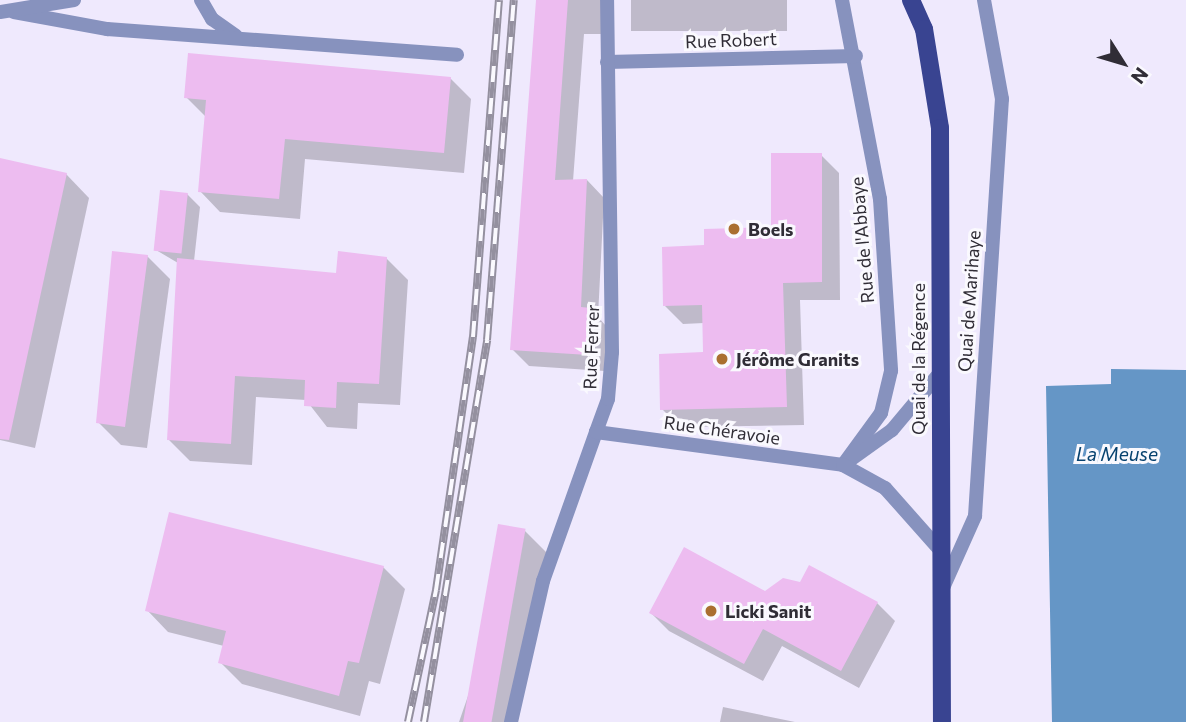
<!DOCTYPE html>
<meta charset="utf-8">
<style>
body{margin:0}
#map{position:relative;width:1186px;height:722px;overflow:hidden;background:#efe9fd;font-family:Commissioner,sans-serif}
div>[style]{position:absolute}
.water>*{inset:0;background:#6596c6}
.shadow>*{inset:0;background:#0003;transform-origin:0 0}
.building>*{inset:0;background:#edbcf0;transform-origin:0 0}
.minor>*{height:14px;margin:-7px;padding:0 7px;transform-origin:7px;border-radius:7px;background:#8792be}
.tertiary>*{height:14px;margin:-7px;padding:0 7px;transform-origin:7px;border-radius:7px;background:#8792be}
.primary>*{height:18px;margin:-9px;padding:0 9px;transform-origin:9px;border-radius:9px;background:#394491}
.rail>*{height:8px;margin-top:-4px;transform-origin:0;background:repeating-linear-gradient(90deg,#faf9fe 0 16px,#94909f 0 32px);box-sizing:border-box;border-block:2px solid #94909f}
.dots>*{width:19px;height:19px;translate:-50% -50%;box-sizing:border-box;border:4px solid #faf9fe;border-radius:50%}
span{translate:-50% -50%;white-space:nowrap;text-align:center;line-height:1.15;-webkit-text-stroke:6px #faf9fe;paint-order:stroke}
.street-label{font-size:18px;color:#302d36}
.poi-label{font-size:18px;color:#302d36;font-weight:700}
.left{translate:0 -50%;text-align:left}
.water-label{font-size:19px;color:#07426f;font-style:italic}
.north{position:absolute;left:1088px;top:28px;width:70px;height:70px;-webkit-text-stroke:5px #faf9fe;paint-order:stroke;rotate:127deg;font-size:19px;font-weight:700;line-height:28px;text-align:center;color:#302d36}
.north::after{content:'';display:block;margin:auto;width:24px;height:32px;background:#302d36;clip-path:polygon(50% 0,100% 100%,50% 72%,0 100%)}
</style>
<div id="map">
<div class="water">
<i style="clip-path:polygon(1111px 369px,1186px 370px,1186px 722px,1052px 722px,1046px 386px,1111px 384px)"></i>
</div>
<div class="shadow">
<i style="clip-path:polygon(538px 0,601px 0,601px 34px,584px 34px,573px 181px,587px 180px,604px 198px,598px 317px,607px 327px,605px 371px,529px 366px,512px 349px)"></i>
<i style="left:631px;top:0;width:156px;height:31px"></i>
<i style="clip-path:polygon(450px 78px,471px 99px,464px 173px,305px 159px,300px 219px,220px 212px,200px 191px,206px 117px,186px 97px)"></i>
<i style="clip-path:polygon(821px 155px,839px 173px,840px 300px,800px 300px,804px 425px,680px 427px,662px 409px,705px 354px,704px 323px,683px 324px,665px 306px,706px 247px,773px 229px)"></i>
<i style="clip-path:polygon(0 160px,66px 174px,89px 198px,35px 448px,0 440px)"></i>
<i style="clip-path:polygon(187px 194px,200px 207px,194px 261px,337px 275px,386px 258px,408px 280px,400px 405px,358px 403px,357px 429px,327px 427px,306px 400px,256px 397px,252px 465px,190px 461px,169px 440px,178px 263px,156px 250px)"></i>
<i style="clip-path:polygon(147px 256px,170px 279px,147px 448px,121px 445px,98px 422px)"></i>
<i style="clip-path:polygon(525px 531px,548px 554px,514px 722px,459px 722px)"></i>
<i style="clip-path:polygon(383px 567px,405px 589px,380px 684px,369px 681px,360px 716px,242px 684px,220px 662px,224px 646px,168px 632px,147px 610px)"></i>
<i style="clip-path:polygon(766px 593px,877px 603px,895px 621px,859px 688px,782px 646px,763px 681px,669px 631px,651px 613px)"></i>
<i style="clip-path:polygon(723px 707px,795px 722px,720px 722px)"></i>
</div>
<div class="building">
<i style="clip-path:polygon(536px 0,568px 0,555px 180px,587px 179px,581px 307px,591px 308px,588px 355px,510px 350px)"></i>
<i style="clip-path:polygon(188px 53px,451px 77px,444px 153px,285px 139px,279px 199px,198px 192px,206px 100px,184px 98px)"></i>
<i style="clip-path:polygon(771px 153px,822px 153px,822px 282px,783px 283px,787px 407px,660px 410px,659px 354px,703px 352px,702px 305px,663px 306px,662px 247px,704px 245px,704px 229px,771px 227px)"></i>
<i style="clip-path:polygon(0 158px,67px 173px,9px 440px,0 439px)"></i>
<i style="left:160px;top:190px;width:28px;height:61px;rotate:6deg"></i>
<i style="clip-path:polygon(112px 251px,148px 255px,125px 427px,96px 423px)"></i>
<i style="clip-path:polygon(338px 251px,387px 257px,379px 384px,337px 382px,336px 408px,304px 406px,305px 380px,235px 376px,231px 444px,167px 440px,177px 258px,336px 273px)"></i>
<i style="clip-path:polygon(169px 512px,384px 566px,359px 663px,348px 661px,339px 696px,218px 663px,226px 631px,145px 611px)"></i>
<i style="left:498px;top:524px;width:28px;height:202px;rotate:10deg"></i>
<i style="clip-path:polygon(684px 547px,765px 591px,783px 578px,800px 582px,809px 565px,878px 602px,841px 671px,763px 629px,744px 664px,649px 613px)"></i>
</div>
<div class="minor">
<i style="left:201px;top:0;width:22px;rotate:60deg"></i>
<i style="left:212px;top:19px;width:29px;rotate:35deg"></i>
<i style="left:842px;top:0;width:203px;rotate:79.2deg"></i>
<i style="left:880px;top:199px;width:172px;rotate:86.3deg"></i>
<i style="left:891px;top:371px;width:43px;rotate:103.4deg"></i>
<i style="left:881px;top:413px;width:64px;rotate:126.2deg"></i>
<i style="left:14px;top:12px;width:95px;rotate:10.4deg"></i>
<i style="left:107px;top:29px;width:351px;rotate:4.2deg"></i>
<i style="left:607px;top:62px;width:249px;rotate:-1.4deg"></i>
<i style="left:596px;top:432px;width:35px;rotate:-70deg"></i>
<i style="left:608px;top:399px;width:47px;rotate:-85.1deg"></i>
<i style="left:612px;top:352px;width:352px;rotate:-90.8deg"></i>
<i style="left:943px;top:588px;width:79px;rotate:-66deg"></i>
<i style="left:975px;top:516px;width:418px;rotate:-86.3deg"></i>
<i style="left:1002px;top:99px;width:101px;rotate:-100.3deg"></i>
</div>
<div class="tertiary">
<i style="left:0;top:12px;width:75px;rotate:-9.2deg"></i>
<i style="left:843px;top:465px;width:60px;rotate:-35.5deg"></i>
<i style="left:892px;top:430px;width:73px;rotate:-50deg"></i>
<i style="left:511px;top:722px;width:145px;rotate:-77.2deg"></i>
<i style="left:543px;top:581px;width:158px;rotate:-70.4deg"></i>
<i style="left:596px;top:432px;width:249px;rotate:7.6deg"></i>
<i style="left:843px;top:465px;width:48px;rotate:28.7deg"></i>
<i style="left:885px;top:488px;width:83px;rotate:48.4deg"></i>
</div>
<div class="primary">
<i style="left:911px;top:0;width:32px;rotate:66deg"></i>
<i style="left:924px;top:29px;width:100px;rotate:80.8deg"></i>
<i style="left:940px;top:128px;width:594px;rotate:89.81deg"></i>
</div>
<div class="rail">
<i style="left:408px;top:722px;width:135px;rotate:-78deg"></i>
<i style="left:436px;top:590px;width:256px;rotate:-81.7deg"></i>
<i style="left:473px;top:337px;width:338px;rotate:-85.6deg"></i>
<i style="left:424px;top:722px;width:387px;rotate:-80.6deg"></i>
<i style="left:487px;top:340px;width:341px;rotate:-85.5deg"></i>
</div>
<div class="dots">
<i style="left:734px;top:229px;background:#aa6f30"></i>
<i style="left:722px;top:359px;background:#aa6f30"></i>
<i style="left:711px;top:611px;background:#aa6f30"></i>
</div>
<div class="street-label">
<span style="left:731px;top:40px;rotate:-2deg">Rue Robert</span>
<span style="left:862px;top:240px;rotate:-95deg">Rue de l'Abbaye</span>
<span style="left:969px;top:301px;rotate:-86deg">Quai de Marihaye</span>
<span style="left:591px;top:347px;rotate:-88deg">Rue Ferrer</span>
<span style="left:918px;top:359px;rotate:-90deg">Quai de la Régence</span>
<span style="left:722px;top:430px;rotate:8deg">Rue Chéravoie</span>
</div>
<div class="poi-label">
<span class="left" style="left:748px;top:229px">Boels</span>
<span class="left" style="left:736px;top:359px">Jérôme Granits</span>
<span class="left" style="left:725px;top:611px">Licki Sanit</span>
</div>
<div class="water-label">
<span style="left:1117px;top:454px">La Meuse</span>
</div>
<div class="north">N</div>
</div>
